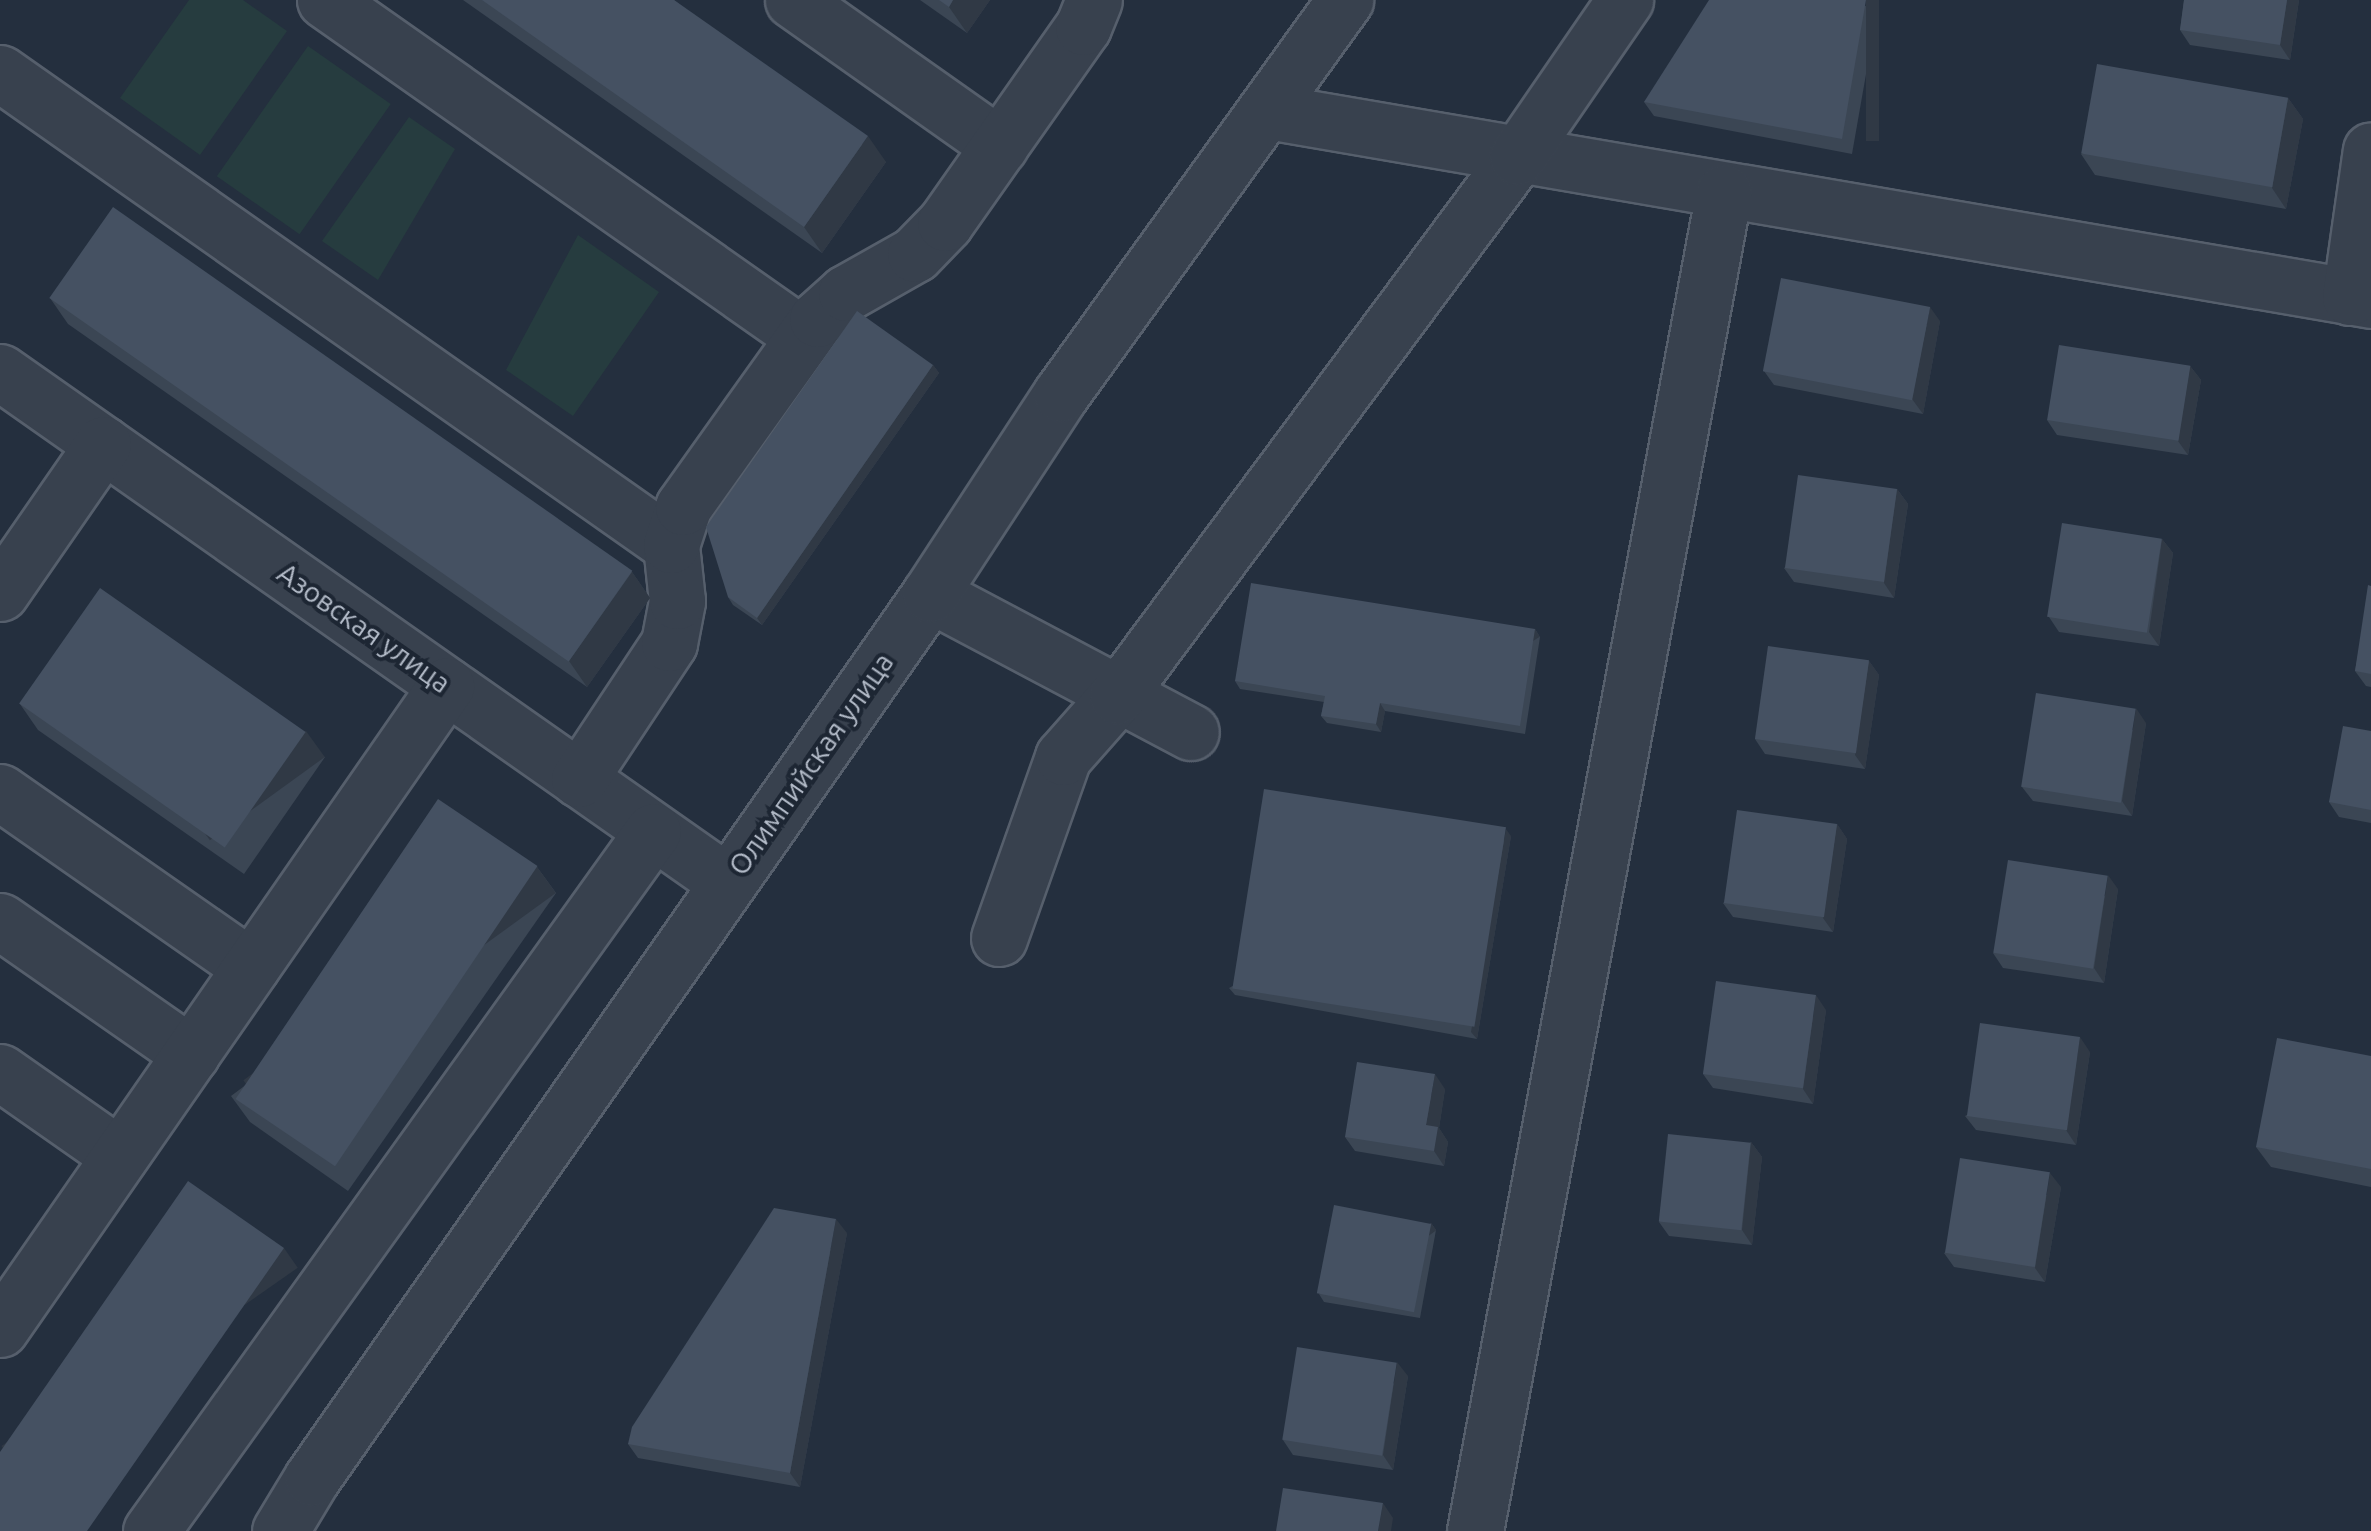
<!DOCTYPE html>
<meta charset="utf-8">
<style>
body{margin:0}
#map{position:relative;width:2371px;height:1531px;overflow:hidden;background:#242f3e;font-family:Ubuntu,sans-serif}
div>[style]{position:absolute}
.green>*{inset:0;background:#263c3f;transform-origin:0 0}
.roads{filter:drop-shadow(2px 0 #565f6c) drop-shadow(-2px 0 #565f6c) drop-shadow(0 2px #565f6c) drop-shadow(0 -2px #565f6c)}
.minor>*{height:55px;margin:-27.5px;padding:0 27.5px;transform-origin:27.5px;border-radius:27.5px;background:#38414e}
.wall>*{inset:0;background:#3b4654}
.shaded-wall>*{inset:0;background:#303945;transform-origin:0 0}
.building>*{inset:0;background:#455162;transform-origin:0 0}
span{translate:-50% -50%;white-space:nowrap;text-align:center;line-height:1.15;-webkit-text-stroke:8px #1d2633;paint-order:stroke}
.street-label{font-size:28px;color:#b4bcc9}
</style>
<div id="map">
<div class="green">
<i style="clip-path:polygon(189px 0,243px 0,287px 31px,200px 155px,120px 98px)"></i>
<i style="left:308px;top:46px;width:101px;height:159px;rotate:35deg"></i>
<i style="clip-path:polygon(409px 117px,455px 149px,378px 280px,322px 241px)"></i>
<i style="clip-path:polygon(578px 235px,659px 292px,573px 416px,506px 370px)"></i>
</div>
<div class="roads">
<div class="minor">
<i style="left:325px;top:0;width:584px;rotate:35.1deg"></i>
<i style="left:793px;top:0;width:253px;rotate:35.2deg"></i>
<i style="left:0;top:73px;width:820px;rotate:35.12deg"></i>
<i style="left:1267px;top:111px;width:1120px;rotate:9.71deg"></i>
<i style="left:2350px;top:297px;width:148px;rotate:-81.9deg"></i>
<i style="left:0;top:372px;width:889px;rotate:35.07deg"></i>
<i style="left:0;top:593px;width:181px;rotate:-55.3deg"></i>
<i style="left:930px;top:594px;width:295px;rotate:27.9deg"></i>
<i style="left:579px;top:779px;width:163px;rotate:-56.5deg"></i>
<i style="left:669px;top:643px;width:43px;rotate:-79.2deg"></i>
<i style="left:677px;top:601px;width:56px;rotate:-96.1deg"></i>
<i style="left:671px;top:545px;width:40px;rotate:-72deg"></i>
<i style="left:683px;top:507px;width:231px;rotate:-54.5deg"></i>
<i style="left:817px;top:319px;width:39px;rotate:-42deg"></i>
<i style="left:846px;top:293px;width:79px;rotate:-29.5deg"></i>
<i style="left:915px;top:254px;width:43px;rotate:-45.9deg"></i>
<i style="left:945px;top:223px;width:240px;rotate:-54.9deg"></i>
<i style="left:1083px;top:27px;width:29px;rotate:-68deg"></i>
<i style="left:0;top:792px;width:306px;rotate:34.9deg"></i>
<i style="left:0;top:921px;width:233px;rotate:34.9deg"></i>
<i style="left:999px;top:938px;width:192px;rotate:-70.5deg"></i>
<i style="left:1063px;top:757px;width:81px;rotate:-48.5deg"></i>
<i style="left:1117px;top:696px;width:671px;rotate:-53.42deg"></i>
<i style="left:1517px;top:157px;width:191px;rotate:-55.5deg"></i>
<i style="left:0;top:1072px;width:146px;rotate:35deg"></i>
<i style="left:0;top:1329px;width:783px;rotate:-55.25deg"></i>
<i style="left:151px;top:1531px;width:861px;rotate:-54.35deg"></i>
<i style="left:280px;top:1531px;width:62px;rotate:-58.9deg"></i>
<i style="left:312px;top:1478px;width:1079px;rotate:-55.04deg"></i>
<i style="left:930px;top:594px;width:239px;rotate:-56.8deg"></i>
<i style="left:1061px;top:394px;width:486px;rotate:-54.2deg"></i>
<i style="left:1475px;top:1531px;width:1362px;rotate:-79.47deg"></i>
</div>
</div>
<div class="wall">
<i style="clip-path:polygon(463px 0,674px 0,886px 162px,822px 253px)"></i>
<i style="clip-path:polygon(920px 0,990px 0,967px 33px)"></i>
<i style="clip-path:polygon(1879px 0,1852px 154px,1654px 116px,1644px 102px)"></i>
<i style="clip-path:polygon(2184px 0,2299px 0,2290px 60px,2190px 45px,2180px 30px)"></i>
<i style="clip-path:polygon(2288px 98px,2303px 119px,2286px 209px,2095px 175px,2081px 154px)"></i>
<i style="clip-path:polygon(50px 298px,632px 572px,650px 598px,587px 687px,68px 324px)"></i>
<i style="clip-path:polygon(1940px 321px,1923px 414px,1774px 385px,1764px 371px)"></i>
<i style="clip-path:polygon(933px 365px,939px 373px,762px 625px,733px 605px,728px 597px)"></i>
<i style="clip-path:polygon(2190px 366px,2201px 380px,2188px 455px,2057px 435px,2047px 420px)"></i>
<i style="clip-path:polygon(1897px 489px,1908px 504px,1894px 598px,1794px 582px,1784px 568px)"></i>
<i style="clip-path:polygon(2162px 539px,2173px 553px,2159px 646px,2059px 632px,2049px 617px)"></i>
<i style="clip-path:polygon(2371px 586px,2371px 687px,2366px 686px,2355px 671px)"></i>
<i style="clip-path:polygon(1535px 629px,1540px 637px,1525px 734px,1385px 711px,1381px 732px,1327px 723px,1321px 716px,1324px 702px,1240px 689px,1235px 681px)"></i>
<i style="clip-path:polygon(1869px 661px,1879px 675px,1865px 769px,1765px 754px,1755px 739px)"></i>
<i style="clip-path:polygon(20px 704px,325px 757px,244px 874px,38px 730px)"></i>
<i style="clip-path:polygon(2146px 723px,2132px 816px,2033px 801px,2022px 787px)"></i>
<i style="clip-path:polygon(2371px 731px,2371px 823px,2339px 817px,2329px 802px)"></i>
<i style="clip-path:polygon(1837px 824px,1847px 839px,1833px 932px,1733px 917px,1723px 903px)"></i>
<i style="clip-path:polygon(1511px 836px,1477px 1039px,1235px 995px,1229px 988px)"></i>
<i style="clip-path:polygon(537px 867px,556px 893px,348px 1191px,250px 1122px,231px 1096px)"></i>
<i style="clip-path:polygon(2118px 889px,2104px 983px,2003px 968px,1993px 953px)"></i>
<i style="clip-path:polygon(1826px 1010px,1813px 1104px,1713px 1088px,1703px 1074px)"></i>
<i style="clip-path:polygon(2090px 1052px,2076px 1145px,1976px 1130px,1965px 1116px)"></i>
<i style="clip-path:polygon(2371px 1056px,2371px 1187px,2271px 1167px,2256px 1147px)"></i>
<i style="clip-path:polygon(1445px 1089px,1439px 1128px,1448px 1142px,1444px 1166px,1355px 1151px,1345px 1137px)"></i>
<i style="clip-path:polygon(1751px 1142px,1762px 1157px,1752px 1245px,1669px 1236px,1659px 1222px)"></i>
<i style="clip-path:polygon(2061px 1187px,2045px 1282px,1954px 1267px,1944px 1253px)"></i>
<i style="clip-path:polygon(1431px 1223px,1436px 1230px,1420px 1318px,1324px 1302px,1319px 1294px)"></i>
<i style="clip-path:polygon(847px 1233px,800px 1487px,638px 1458px,628px 1444px)"></i>
<i style="clip-path:polygon(1408px 1376px,1393px 1470px,1293px 1455px,1283px 1440px)"></i>
</div>
<div class="shaded-wall">
<i style="clip-path:polygon(953px 0,990px 0,967px 33px,949px 7px)"></i>
<i style="left:1866px;top:0;width:13px;height:141px"></i>
<i style="clip-path:polygon(2287px 0,2299px 0,2290px 60px,2280px 45px)"></i>
<i style="clip-path:polygon(2288px 98px,2303px 119px,2286px 209px,2272px 188px)"></i>
<i style="clip-path:polygon(868px 136px,886px 162px,822px 253px,804px 227px)"></i>
<i style="clip-path:polygon(1930px 307px,1940px 321px,1923px 414px,1912px 399px)"></i>
<i style="clip-path:polygon(933px 365px,939px 373px,762px 625px,757px 618px)"></i>
<i style="clip-path:polygon(2190px 366px,2201px 380px,2188px 455px,2178px 441px)"></i>
<i style="clip-path:polygon(1897px 489px,1908px 504px,1894px 598px,1884px 583px)"></i>
<i style="clip-path:polygon(2162px 539px,2173px 553px,2159px 646px,2149px 632px)"></i>
<i style="clip-path:polygon(632px 572px,650px 598px,587px 687px,569px 661px)"></i>
<i style="left:1535px;top:629px;width:9px;height:98px;rotate:58deg"></i>
<i style="clip-path:polygon(1869px 661px,1879px 675px,1865px 769px,1855px 755px)"></i>
<i style="clip-path:polygon(1380px 703px,1385px 711px,1381px 732px,1376px 724px)"></i>
<i style="clip-path:polygon(2136px 708px,2146px 723px,2132px 816px,2122px 801px)"></i>
<i style="left:306px;top:731px;width:32px;height:142px;rotate:54deg"></i>
<i style="clip-path:polygon(1837px 824px,1847px 839px,1833px 932px,1823px 918px)"></i>
<i style="clip-path:polygon(1506px 829px,1511px 836px,1477px 1039px,1471px 1032px)"></i>
<i style="left:537px;top:867px;width:32px;height:363px;rotate:54deg"></i>
<i style="clip-path:polygon(2108px 875px,2118px 889px,2104px 983px,2094px 968px)"></i>
<i style="clip-path:polygon(1816px 995px,1826px 1010px,1813px 1104px,1803px 1089px)"></i>
<i style="clip-path:polygon(2080px 1037px,2090px 1052px,2076px 1145px,2066px 1130px)"></i>
<i style="clip-path:polygon(1435px 1074px,1445px 1089px,1439px 1128px,1448px 1142px,1444px 1166px,1434px 1151px,1426px 1125px)"></i>
<i style="clip-path:polygon(1751px 1142px,1762px 1157px,1752px 1245px,1742px 1230px)"></i>
<i style="clip-path:polygon(2050px 1173px,2061px 1187px,2045px 1282px,2035px 1268px)"></i>
<i style="clip-path:polygon(836px 1219px,847px 1233px,800px 1487px,790px 1473px)"></i>
<i style="left:1431px;top:1223px;width:9px;height:89px;rotate:54deg"></i>
<i style="left:284px;top:1248px;width:24px;height:345px;rotate:55deg"></i>
<i style="clip-path:polygon(1397px 1362px,1408px 1376px,1393px 1470px,1383px 1455px)"></i>
<i style="clip-path:polygon(1383px 1503px,1393px 1518px,1391px 1531px,1378px 1531px)"></i>
</div>
<div class="building">
<i style="clip-path:polygon(482px 0,674px 0,868px 136px,804px 227px)"></i>
<i style="clip-path:polygon(939px 0,953px 0,949px 7px)"></i>
<i style="clip-path:polygon(1709px 0,1866px 0,1842px 139px,1644px 102px)"></i>
<i style="clip-path:polygon(2184px 0,2287px 0,2280px 45px,2180px 30px)"></i>
<i style="left:2097px;top:64px;width:194px;height:91px;rotate:10deg"></i>
<i style="left:113px;top:207px;width:634px;height:111px;rotate:35deg"></i>
<i style="left:1781px;top:278px;width:152px;height:95px;rotate:11deg"></i>
<i style="clip-path:polygon(857px 311px,933px 365px,757px 618px,728px 597px,706px 527px)"></i>
<i style="left:2059px;top:345px;width:133px;height:76px;rotate:9deg"></i>
<i style="left:1798px;top:475px;width:100px;height:94px;rotate:8deg"></i>
<i style="left:2062px;top:523px;width:101px;height:95px;rotate:9deg"></i>
<i style="clip-path:polygon(1251px 583px,1535px 629px,1520px 726px,1380px 703px,1376px 724px,1321px 716px,1325px 696px,1235px 681px)"></i>
<i style="clip-path:polygon(2368px 585px,2371px 586px,2371px 674px,2355px 671px)"></i>
<i style="left:100px;top:588px;width:251px;height:141px;rotate:35deg"></i>
<i style="left:1768px;top:646px;width:102px;height:94px;rotate:8deg"></i>
<i style="left:2036px;top:693px;width:101px;height:95px;rotate:9deg"></i>
<i style="clip-path:polygon(2343px 726px,2371px 731px,2371px 810px,2329px 802px)"></i>
<i style="left:1264px;top:789px;width:245px;height:202px;rotate:9deg"></i>
<i style="left:438px;top:799px;width:120px;height:362px;rotate:34deg"></i>
<i style="left:1737px;top:810px;width:101px;height:94px;rotate:8deg"></i>
<i style="left:2008px;top:860px;width:101px;height:94px;rotate:9deg"></i>
<i style="left:1716px;top:981px;width:101px;height:94px;rotate:8deg"></i>
<i style="left:1980px;top:1023px;width:101px;height:94px;rotate:8deg"></i>
<i style="clip-path:polygon(2277px 1038px,2371px 1056px,2371px 1169px,2256px 1147px)"></i>
<i style="clip-path:polygon(1357px 1062px,1435px 1074px,1426px 1125px,1438px 1127px,1434px 1151px,1345px 1137px)"></i>
<i style="left:1668px;top:1134px;width:83px;height:88px;rotate:6deg"></i>
<i style="left:1960px;top:1158px;width:91px;height:96px;rotate:9deg"></i>
<i style="clip-path:polygon(188px 1181px,284px 1248px,87px 1531px,0 1531px,0 1452px)"></i>
<i style="left:1334px;top:1205px;width:99px;height:90px;rotate:11deg"></i>
<i style="clip-path:polygon(774px 1208px,836px 1219px,790px 1473px,628px 1444px,632px 1427px)"></i>
<i style="left:1297px;top:1347px;width:101px;height:94px;rotate:9deg"></i>
<i style="clip-path:polygon(1283px 1488px,1383px 1503px,1378px 1531px,1276px 1531px)"></i>
</div>
<div class="street-label">
<span style="left:364px;top:628px;rotate:35deg">Азовская улица</span>
<span style="left:811px;top:764px;rotate:-55deg">Олимпийская улица</span>
</div>
</div>
